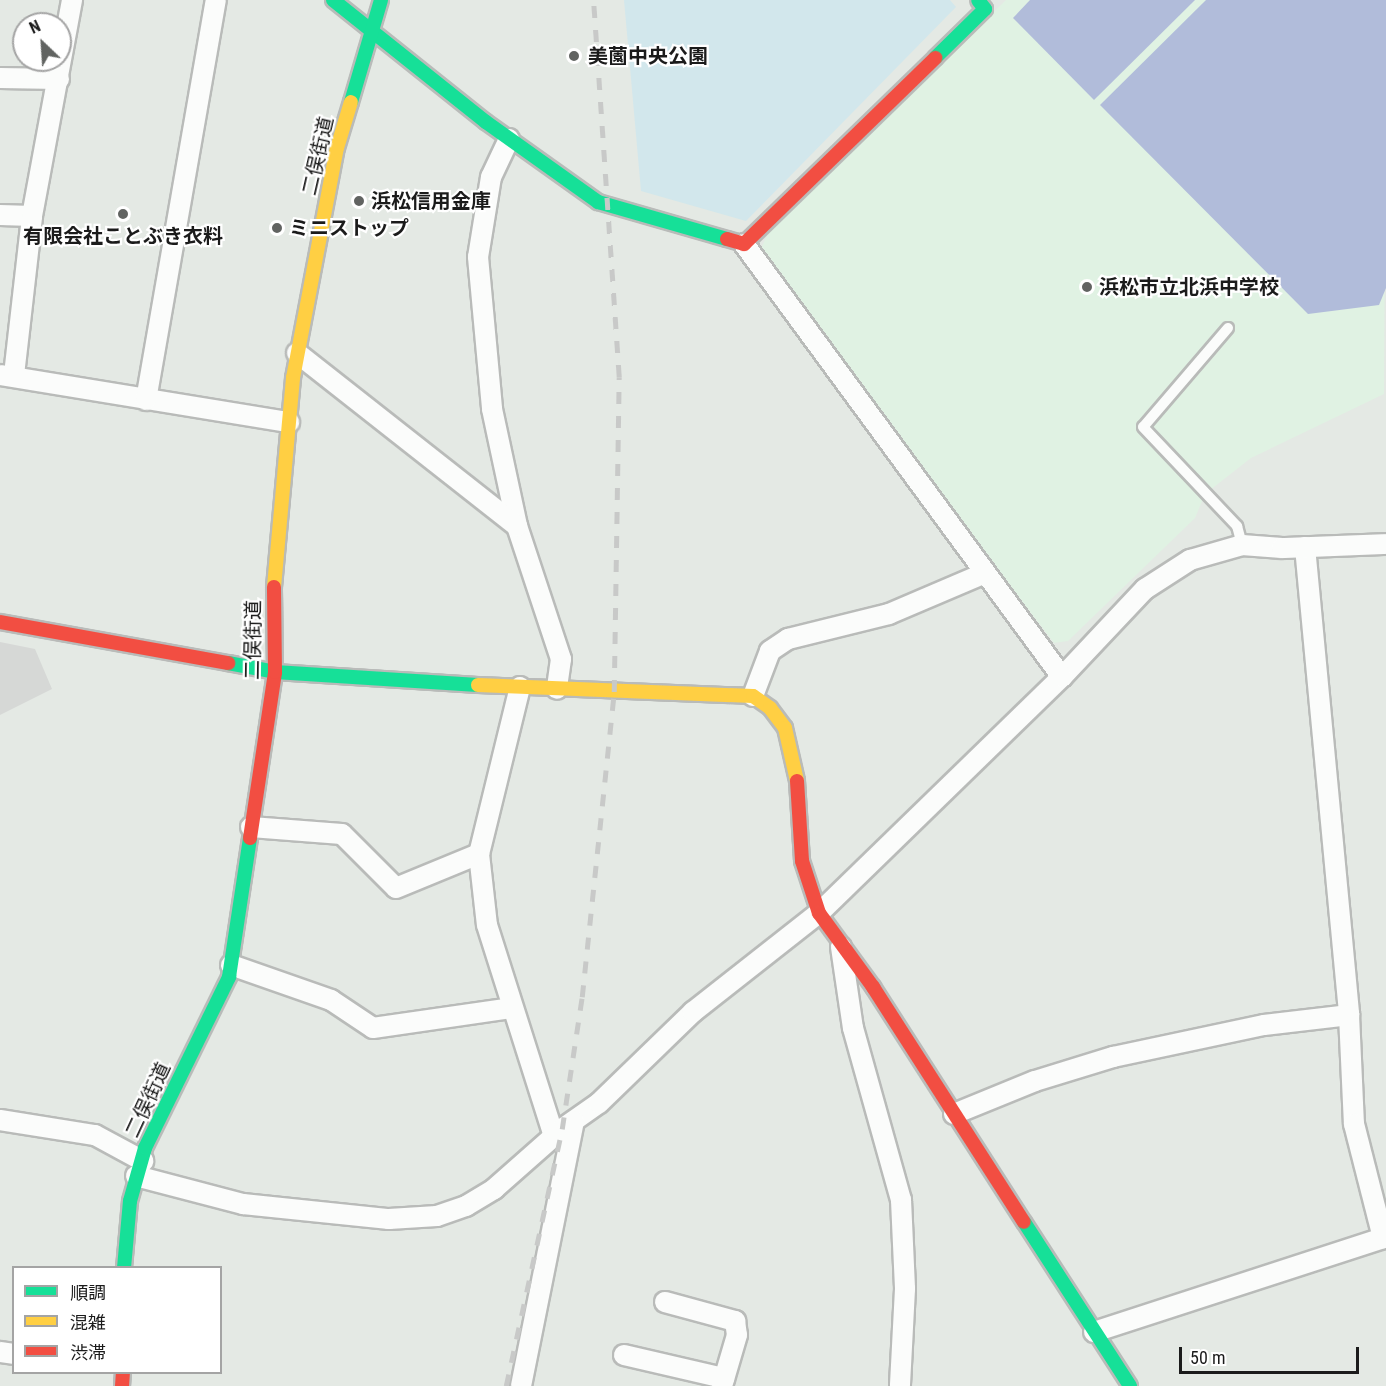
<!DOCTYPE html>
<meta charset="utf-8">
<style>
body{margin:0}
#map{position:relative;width:1386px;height:1386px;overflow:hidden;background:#e4e9e4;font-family:"Roboto Condensed","Noto Sans JP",sans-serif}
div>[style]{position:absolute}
.education>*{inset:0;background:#e0f2e3}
.park>*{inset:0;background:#d2e7ec}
.pitch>*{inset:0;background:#b1bcda}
.parking>*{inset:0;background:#d6d8d6}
.roads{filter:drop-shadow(2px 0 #b9bbb9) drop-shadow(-2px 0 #b9bbb9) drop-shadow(0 2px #b9bbb9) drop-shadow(0 -2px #b9bbb9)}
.lane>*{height:10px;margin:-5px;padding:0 5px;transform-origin:5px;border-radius:5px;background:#fbfcfb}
.street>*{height:20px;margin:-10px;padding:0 10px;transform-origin:10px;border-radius:10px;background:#fbfcfb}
.fast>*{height:14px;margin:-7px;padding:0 7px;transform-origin:7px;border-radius:7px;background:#16e098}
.slow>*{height:14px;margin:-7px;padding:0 7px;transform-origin:7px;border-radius:7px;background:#ffcf43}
.jam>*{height:14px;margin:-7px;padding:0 7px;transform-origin:7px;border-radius:7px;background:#f24e42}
.rail>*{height:4.5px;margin-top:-2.25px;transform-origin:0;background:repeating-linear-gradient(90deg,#c8c9c8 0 12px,transparent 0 24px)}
.dots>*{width:16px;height:16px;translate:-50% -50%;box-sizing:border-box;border:3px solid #fff;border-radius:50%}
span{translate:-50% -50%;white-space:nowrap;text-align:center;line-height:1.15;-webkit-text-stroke:4.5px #fff;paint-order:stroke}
.poi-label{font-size:20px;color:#1b1b1b;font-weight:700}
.left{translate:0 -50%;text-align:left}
.street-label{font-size:20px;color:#1b1b1b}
.legend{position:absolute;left:12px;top:1266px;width:210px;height:108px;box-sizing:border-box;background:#fff;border:2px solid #a4a4a4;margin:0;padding:8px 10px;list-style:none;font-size:18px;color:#1b1b1b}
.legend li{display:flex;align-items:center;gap:12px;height:30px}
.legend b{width:30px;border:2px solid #a4a4a4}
.north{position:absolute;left:12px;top:12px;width:60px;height:60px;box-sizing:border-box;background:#fff;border:2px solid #a4a4a4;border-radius:50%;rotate:335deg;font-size:16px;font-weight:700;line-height:24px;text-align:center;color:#1b1b1b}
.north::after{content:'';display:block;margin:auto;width:21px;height:27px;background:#616361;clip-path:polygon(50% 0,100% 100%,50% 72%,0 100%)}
.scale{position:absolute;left:1179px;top:1347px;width:180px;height:27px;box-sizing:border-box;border:3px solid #1b1b1b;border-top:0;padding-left:8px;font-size:18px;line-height:21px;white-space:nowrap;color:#1b1b1b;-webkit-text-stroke:4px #fff;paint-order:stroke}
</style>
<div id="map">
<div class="education">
<i style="clip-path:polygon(1006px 0,1386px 0,1384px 394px,1251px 458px,1205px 494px,1195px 518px,1068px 641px,1054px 643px,856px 385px,761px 249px,768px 233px)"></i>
</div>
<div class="park">
<i style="clip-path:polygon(624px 0,950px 0,956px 7px,746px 221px,641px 191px)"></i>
</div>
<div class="pitch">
<i style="clip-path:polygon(1030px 0,1195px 0,1094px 100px,1013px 18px)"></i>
<i style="clip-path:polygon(1206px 0,1386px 0,1386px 288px,1379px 305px,1308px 314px,1100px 105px)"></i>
</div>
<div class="parking">
<i style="clip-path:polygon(0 642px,35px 649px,52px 689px,0 715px)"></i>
</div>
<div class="roads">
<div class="lane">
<i style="left:1228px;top:328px;width:130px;rotate:130.6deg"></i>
<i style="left:1143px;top:427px;width:137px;rotate:46.5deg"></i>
<i style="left:1237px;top:526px;width:20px;rotate:75deg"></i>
</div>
<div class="street">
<i style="left:0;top:78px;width:59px;rotate:1deg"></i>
<i style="left:509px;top:139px;width:42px;rotate:115.3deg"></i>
<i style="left:491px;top:177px;width:81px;rotate:99.2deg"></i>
<i style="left:478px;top:257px;width:153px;rotate:84.7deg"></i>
<i style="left:492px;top:409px;width:120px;rotate:77.9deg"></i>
<i style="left:517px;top:526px;width:140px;rotate:71.7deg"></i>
<i style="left:561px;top:659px;width:30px;rotate:98deg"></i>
<i style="left:0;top:215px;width:32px;rotate:2deg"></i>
<i style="left:297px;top:353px;width:280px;rotate:38.2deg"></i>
<i style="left:1px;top:375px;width:292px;rotate:9.3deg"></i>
<i style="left:14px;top:375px;width:160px;rotate:-83.5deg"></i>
<i style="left:32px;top:216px;width:220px;rotate:-79.5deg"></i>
<i style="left:146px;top:400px;width:406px;rotate:-80.1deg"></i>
<i style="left:1305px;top:547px;width:470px;rotate:84.6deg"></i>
<i style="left:1349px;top:1015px;width:109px;rotate:87.4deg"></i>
<i style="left:1354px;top:1124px;width:118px;rotate:75.7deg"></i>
<i style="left:1062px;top:677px;width:121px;rotate:-46.7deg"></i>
<i style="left:1145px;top:589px;width:54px;rotate:-32.8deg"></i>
<i style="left:1190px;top:560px;width:54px;rotate:-16.1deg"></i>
<i style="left:1242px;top:545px;width:40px;rotate:4.3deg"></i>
<i style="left:1282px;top:548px;width:104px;rotate:-2.2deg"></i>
<i style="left:520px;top:687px;width:172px;rotate:103.8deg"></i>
<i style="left:479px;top:854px;width:71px;rotate:83.6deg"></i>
<i style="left:487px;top:925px;width:221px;rotate:72.4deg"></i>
<i style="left:753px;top:696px;width:48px;rotate:-69.3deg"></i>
<i style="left:770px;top:651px;width:22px;rotate:-34deg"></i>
<i style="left:788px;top:639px;width:104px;rotate:-13.9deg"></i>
<i style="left:889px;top:614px;width:104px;rotate:-23.1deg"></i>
<i style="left:251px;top:827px;width:91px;rotate:4.4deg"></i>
<i style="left:342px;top:834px;width:76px;rotate:45deg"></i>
<i style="left:396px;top:888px;width:90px;rotate:-22.3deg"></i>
<i style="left:841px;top:947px;width:82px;rotate:81.6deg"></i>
<i style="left:853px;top:1028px;width:179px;rotate:74.4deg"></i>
<i style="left:901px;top:1200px;width:89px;rotate:87.4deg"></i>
<i style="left:905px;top:1289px;width:97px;rotate:93deg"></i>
<i style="left:231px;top:965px;width:106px;rotate:19.3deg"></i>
<i style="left:331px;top:1000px;width:50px;rotate:33.7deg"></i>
<i style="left:373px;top:1028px;width:139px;rotate:-8.2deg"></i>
<i style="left:954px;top:1114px;width:87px;rotate:-22.2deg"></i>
<i style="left:1035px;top:1081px;width:82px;rotate:-17.1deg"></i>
<i style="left:1113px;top:1057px;width:154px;rotate:-12deg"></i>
<i style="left:1264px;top:1025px;width:86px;rotate:-6.7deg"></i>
<i style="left:0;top:1120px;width:96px;rotate:9deg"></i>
<i style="left:95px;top:1135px;width:55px;rotate:28.4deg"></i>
<i style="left:136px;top:1176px;width:111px;rotate:14.7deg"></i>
<i style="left:243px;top:1204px;width:147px;rotate:5.9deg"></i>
<i style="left:389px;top:1219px;width:48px;rotate:-3.6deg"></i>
<i style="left:437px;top:1216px;width:31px;rotate:-19deg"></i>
<i style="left:466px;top:1206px;width:33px;rotate:-31deg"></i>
<i style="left:494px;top:1189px;width:91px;rotate:-41.4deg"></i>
<i style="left:562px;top:1129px;width:45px;rotate:-35.1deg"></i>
<i style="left:599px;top:1103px;width:131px;rotate:-44.1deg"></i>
<i style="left:693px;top:1012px;width:160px;rotate:-38.2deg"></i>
<i style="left:819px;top:913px;width:339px;rotate:-44.2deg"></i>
<i style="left:1062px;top:677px;width:537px;rotate:-126.29deg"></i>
<i style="left:665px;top:1302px;width:73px;rotate:15.2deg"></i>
<i style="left:735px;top:1321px;width:14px;rotate:82deg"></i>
<i style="left:737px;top:1335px;width:53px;rotate:106.4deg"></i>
<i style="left:1094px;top:1332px;width:307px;rotate:-18deg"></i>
<i style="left:0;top:1352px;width:14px;rotate:8deg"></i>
<i style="left:624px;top:1355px;width:103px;rotate:13deg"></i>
<i style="left:521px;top:1386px;width:270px;rotate:-78.7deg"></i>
</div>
<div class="fast">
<i style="left:333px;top:0;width:196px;rotate:38.6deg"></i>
<i style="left:486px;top:122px;width:138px;rotate:35.5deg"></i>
<i style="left:598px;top:202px;width:134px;rotate:16deg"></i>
<i style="left:935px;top:58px;width:70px;rotate:-44.4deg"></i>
<i style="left:985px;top:9px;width:11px;rotate:-128deg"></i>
<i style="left:351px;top:102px;width:106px;rotate:-73.6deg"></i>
<i style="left:228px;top:663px;width:48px;rotate:10.8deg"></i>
<i style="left:275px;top:672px;width:203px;rotate:3.7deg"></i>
<i style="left:1024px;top:1222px;width:195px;rotate:57.1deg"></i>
<i style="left:124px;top:1268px;width:67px;rotate:-84.9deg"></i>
<i style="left:130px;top:1201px;width:55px;rotate:-74.2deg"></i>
<i style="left:145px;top:1148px;width:191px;rotate:-63.8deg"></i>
<i style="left:229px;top:977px;width:141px;rotate:-81.4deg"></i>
</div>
<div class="slow">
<i style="left:274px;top:587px;width:210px;rotate:-84.8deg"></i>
<i style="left:293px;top:378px;width:234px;rotate:-79.2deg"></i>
<i style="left:337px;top:148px;width:48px;rotate:-73.1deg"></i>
<i style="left:478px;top:685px;width:275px;rotate:2.3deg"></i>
<i style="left:753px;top:696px;width:21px;rotate:35deg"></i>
<i style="left:770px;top:708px;width:25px;rotate:53deg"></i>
<i style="left:785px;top:728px;width:54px;rotate:77.2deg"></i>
</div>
<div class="jam">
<i style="left:727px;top:239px;width:18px;rotate:16deg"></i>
<i style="left:744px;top:244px;width:267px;rotate:-44.2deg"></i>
<i style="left:0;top:622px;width:232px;rotate:10.2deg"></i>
<i style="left:797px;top:781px;width:80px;rotate:86.4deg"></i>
<i style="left:802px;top:861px;width:55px;rotate:71.9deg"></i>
<i style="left:819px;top:913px;width:92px;rotate:53.9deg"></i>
<i style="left:873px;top:987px;width:279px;rotate:57.3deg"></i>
<i style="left:250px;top:838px;width:168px;rotate:-81.4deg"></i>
<i style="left:275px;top:672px;width:85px;rotate:-90.7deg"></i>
<i style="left:122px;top:1386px;width:14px;rotate:-86deg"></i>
</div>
</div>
<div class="rail">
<i style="left:506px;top:1386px;width:263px;rotate:-77.7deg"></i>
<i style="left:562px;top:1129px;width:134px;rotate:-81.4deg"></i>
<i style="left:582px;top:997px;width:307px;rotate:-84deg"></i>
<i style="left:614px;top:692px;width:315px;rotate:-89.1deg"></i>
<i style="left:619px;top:377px;width:378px;rotate:-93.9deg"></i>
</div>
<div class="dots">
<i style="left:574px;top:56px;background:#616361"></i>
<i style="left:359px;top:201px;background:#616361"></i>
<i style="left:123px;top:214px;background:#616361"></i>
<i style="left:277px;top:228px;background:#616361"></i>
<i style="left:1087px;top:287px;background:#616361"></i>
</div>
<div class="poi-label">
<span class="left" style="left:588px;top:56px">美薗中央公園</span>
<span class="left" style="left:371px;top:201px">浜松信用金庫</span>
<span class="left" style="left:289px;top:228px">ミニストップ</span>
<span style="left:123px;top:236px">有限会社ことぶき衣料</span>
<span class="left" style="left:1099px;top:287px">浜松市立北浜中学校</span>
</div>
<div class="street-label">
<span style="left:318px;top:156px;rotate:-77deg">二俣街道</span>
<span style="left:253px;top:640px;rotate:-89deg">二俣街道</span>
<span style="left:148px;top:1100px;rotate:-65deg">二俣街道</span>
</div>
<ul class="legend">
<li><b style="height:8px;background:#16e098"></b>順調</li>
<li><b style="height:8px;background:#ffcf43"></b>混雑</li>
<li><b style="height:8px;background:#f24e42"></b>渋滞</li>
</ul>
<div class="north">N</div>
<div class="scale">50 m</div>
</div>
